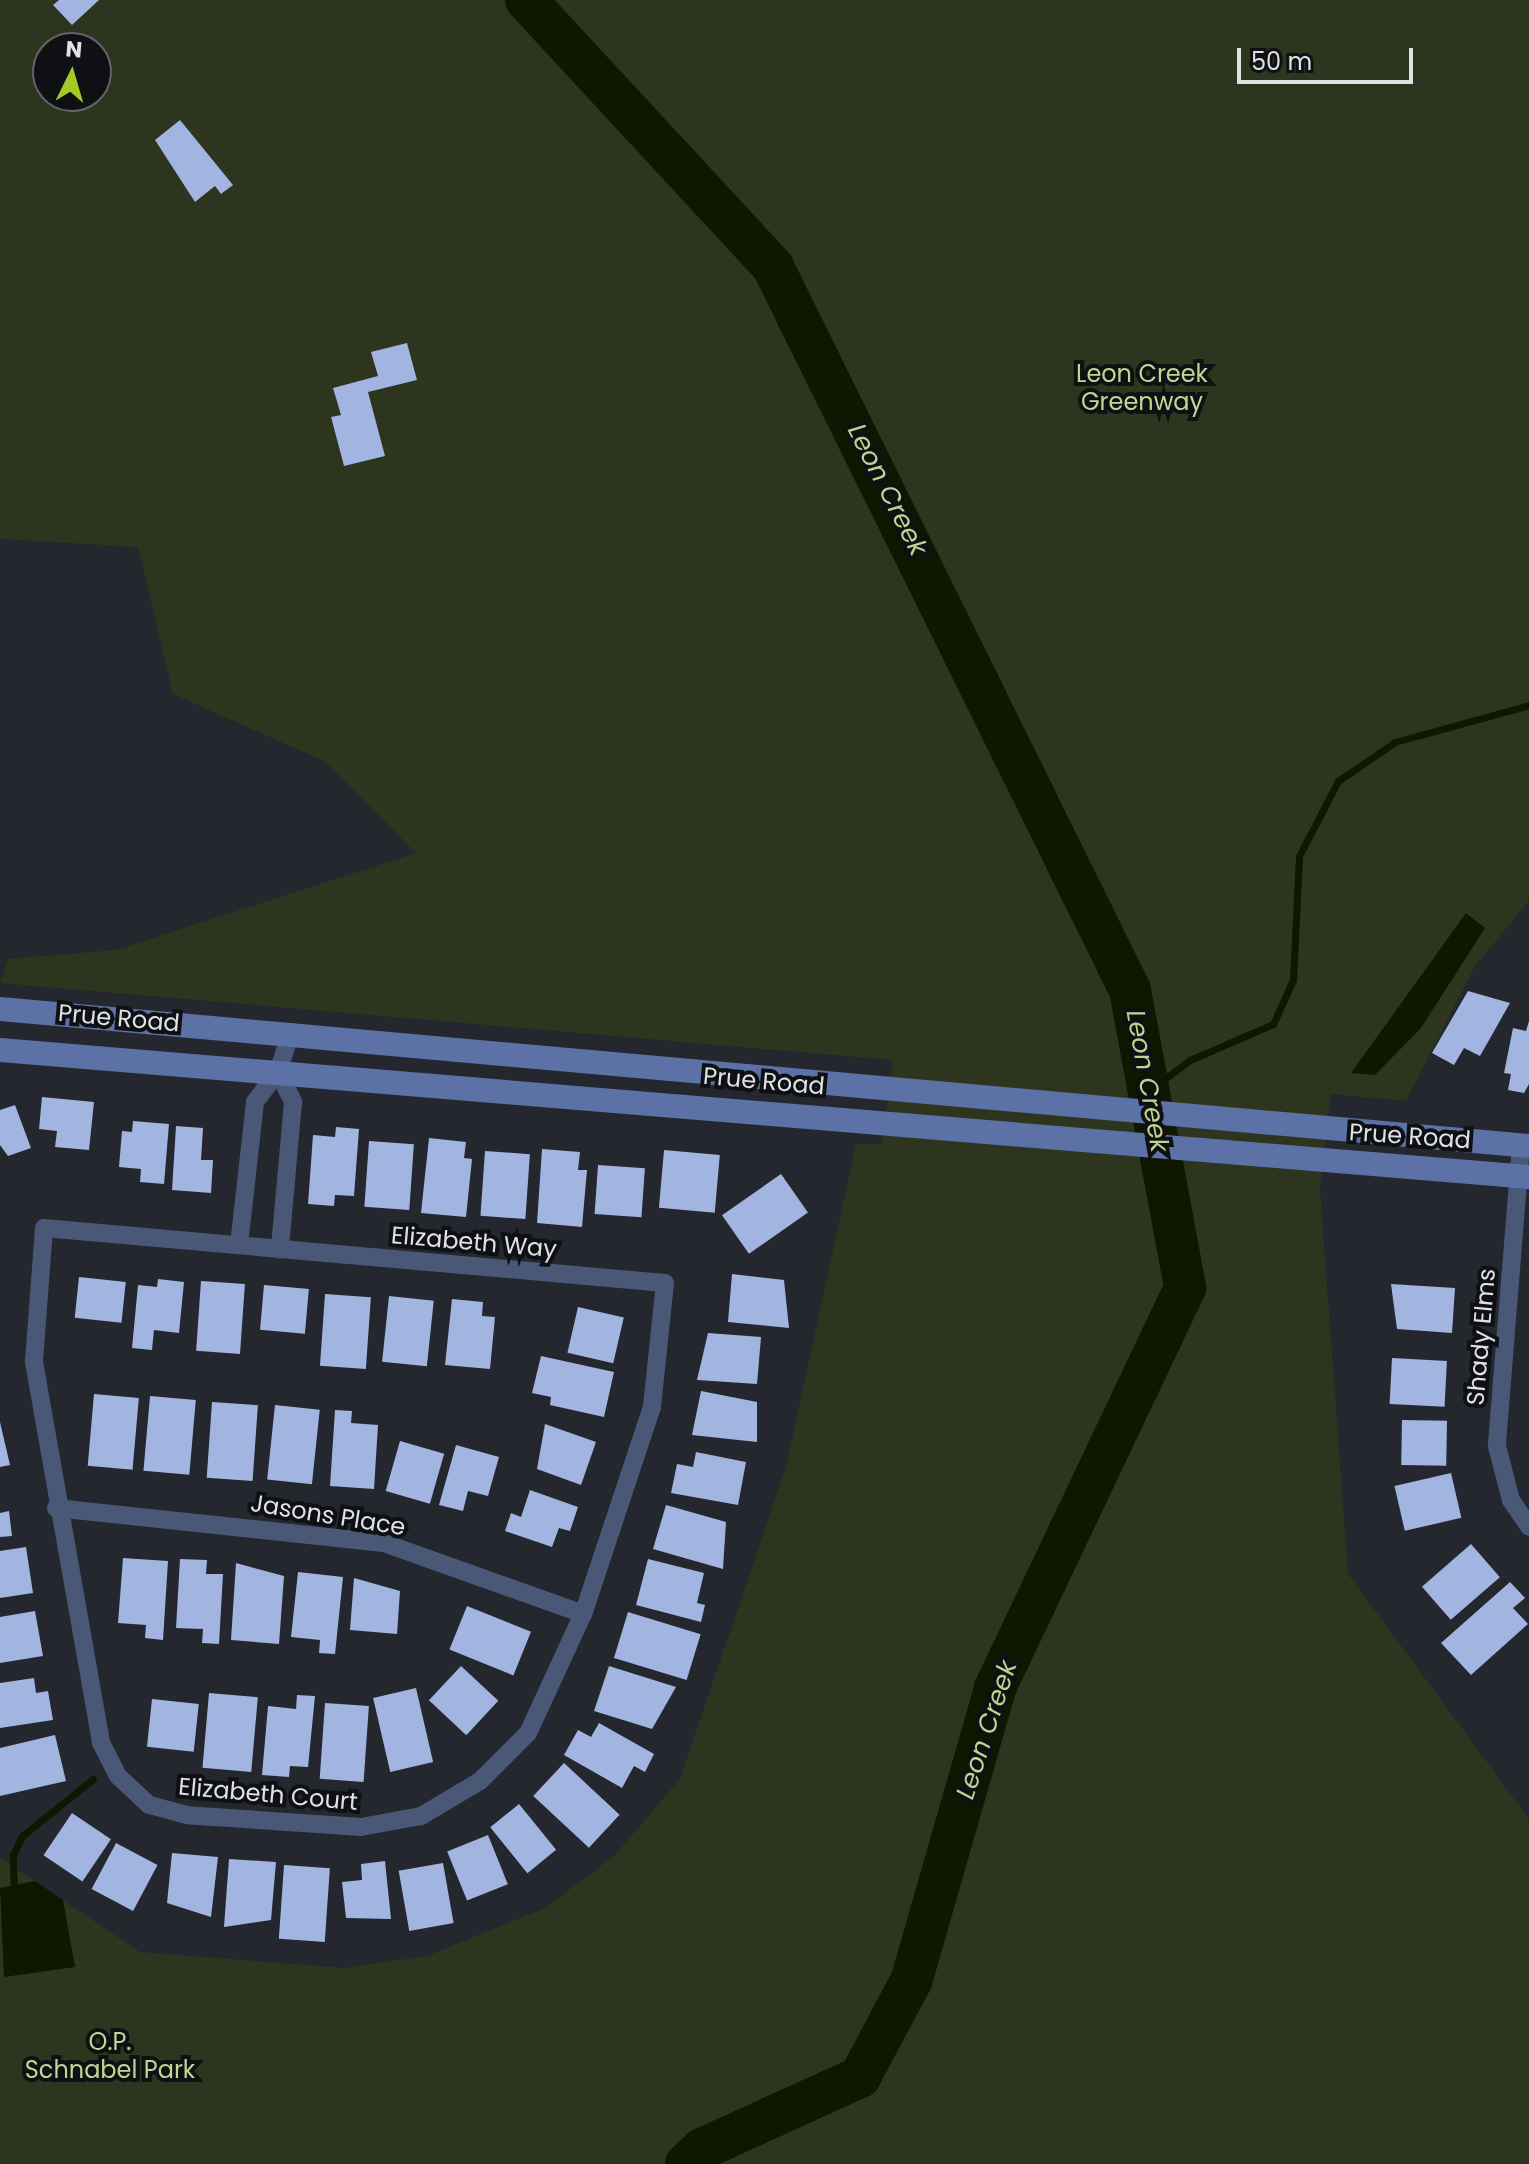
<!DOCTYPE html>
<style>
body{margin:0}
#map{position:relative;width:1529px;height:2164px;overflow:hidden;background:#24272e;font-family:Poppins,sans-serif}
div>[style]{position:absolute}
.green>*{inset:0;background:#2e351e}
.water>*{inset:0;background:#101700}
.stream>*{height:7px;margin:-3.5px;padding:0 3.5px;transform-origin:3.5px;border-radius:3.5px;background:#101700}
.river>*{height:42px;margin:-21px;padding:0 21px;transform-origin:21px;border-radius:21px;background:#101700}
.building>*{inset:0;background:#a2b5e0;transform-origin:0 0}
.street>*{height:18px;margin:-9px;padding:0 9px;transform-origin:9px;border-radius:9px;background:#4a5878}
.secondary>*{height:24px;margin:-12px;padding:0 12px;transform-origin:12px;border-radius:12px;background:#5c72a6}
span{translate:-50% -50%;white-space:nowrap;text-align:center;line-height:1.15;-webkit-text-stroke:8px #0e1013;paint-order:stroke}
.park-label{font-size:24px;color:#c0d691}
.street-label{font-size:24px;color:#dfe1e5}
.water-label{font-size:26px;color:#bdd38e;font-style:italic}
.north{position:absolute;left:32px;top:32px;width:80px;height:80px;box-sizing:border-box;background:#0e1013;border:2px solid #626467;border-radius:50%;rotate:5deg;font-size:22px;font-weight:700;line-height:32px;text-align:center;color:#dfe1e5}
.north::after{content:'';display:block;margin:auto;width:28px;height:36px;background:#a3c927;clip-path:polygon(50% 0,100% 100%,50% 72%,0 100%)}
.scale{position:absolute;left:1237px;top:48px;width:176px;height:36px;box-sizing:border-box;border:4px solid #dfe1e5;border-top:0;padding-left:10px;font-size:24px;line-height:28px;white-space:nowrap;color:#dfe1e5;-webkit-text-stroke:6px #0e1013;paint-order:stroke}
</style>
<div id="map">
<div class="green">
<i style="clip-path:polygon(evenodd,0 0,59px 0,53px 6px,72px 25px,97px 0,1529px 0,1529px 901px,1475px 966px,1406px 1101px,1331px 1094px,1320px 1189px,1348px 1574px,1529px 1819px,1529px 2164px,0 2164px,0 1858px,140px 1952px,344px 1968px,427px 1956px,545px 1908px,614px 1856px,680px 1779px,786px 1467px,856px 1144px,882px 1144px,893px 1060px,0 983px,8px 959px,116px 950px,416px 853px,326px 762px,173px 694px,138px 547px,0 539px,0 0,48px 48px,96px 48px,96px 96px,48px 96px,48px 48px,0 0,180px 120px,232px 185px,221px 194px,215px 186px,195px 202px,156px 140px,180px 120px,0 0,371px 352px,417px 380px,368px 392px,384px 456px,344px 466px,331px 418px,341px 415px,334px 388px,378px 376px,371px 352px)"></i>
</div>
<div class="water">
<i style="clip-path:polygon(1466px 913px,1485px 928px,1421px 1028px,1375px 1075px,1351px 1073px)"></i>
<i style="clip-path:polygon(35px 1881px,63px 1900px,75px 1967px,4px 1977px,0 1888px)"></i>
</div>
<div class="stream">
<i style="left:1148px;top:1091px;width:52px;rotate:-36.4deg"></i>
<i style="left:1190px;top:1060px;width:90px;rotate:-23.4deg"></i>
<i style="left:1273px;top:1024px;width:48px;rotate:-65.6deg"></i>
<i style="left:1293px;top:980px;width:124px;rotate:-87.2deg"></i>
<i style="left:1299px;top:856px;width:85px;rotate:-62.5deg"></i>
<i style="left:1338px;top:781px;width:69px;rotate:-34.4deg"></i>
<i style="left:1395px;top:742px;width:139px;rotate:-15.4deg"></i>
<i style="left:14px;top:1892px;width:37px;rotate:-92deg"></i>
<i style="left:13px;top:1855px;width:21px;rotate:-65deg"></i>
<i style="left:22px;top:1836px;width:91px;rotate:-38.8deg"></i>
</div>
<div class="river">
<i style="left:526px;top:0;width:364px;rotate:47.2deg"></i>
<i style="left:773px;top:267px;width:806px;rotate:63.72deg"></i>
<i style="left:1130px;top:990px;width:303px;rotate:79.5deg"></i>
<i style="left:1185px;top:1288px;width:444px;rotate:115.4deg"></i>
<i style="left:995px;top:1689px;width:304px;rotate:106deg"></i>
<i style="left:911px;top:1981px;width:109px;rotate:118deg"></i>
<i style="left:860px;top:2077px;width:174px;rotate:155.5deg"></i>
<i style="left:702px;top:2149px;width:22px;rotate:137deg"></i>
</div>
<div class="building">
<i style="clip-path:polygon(59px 0,99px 0,72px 25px,53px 5px)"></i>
<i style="clip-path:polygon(180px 120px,233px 185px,221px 194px,215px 186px,195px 202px,155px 140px)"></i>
<i style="clip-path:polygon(407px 343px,417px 380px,368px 392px,385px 456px,344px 466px,331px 417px,341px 415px,333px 388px,378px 376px,371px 352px)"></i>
<i style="clip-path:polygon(1468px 991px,1510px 1003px,1480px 1056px,1464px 1048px,1454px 1065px,1432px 1053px)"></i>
<i style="clip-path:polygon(1529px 1021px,1529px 1084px,1524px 1093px,1508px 1090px,1511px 1074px,1504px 1073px,1513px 1028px,1526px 1031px)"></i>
<i style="clip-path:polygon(42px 1097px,94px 1102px,89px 1150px,55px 1147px,57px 1131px,39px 1129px)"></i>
<i style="clip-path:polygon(15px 1105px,31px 1148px,8px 1156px,0 1145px,0 1110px)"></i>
<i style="clip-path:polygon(133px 1121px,169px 1124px,164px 1184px,140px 1182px,141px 1169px,119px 1167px,122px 1131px,132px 1132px)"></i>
<i style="clip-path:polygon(176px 1126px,203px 1128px,201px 1160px,213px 1160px,211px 1193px,172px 1190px)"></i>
<i style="clip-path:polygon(336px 1127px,359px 1129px,354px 1196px,335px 1195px,334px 1206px,308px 1204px,313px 1135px,335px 1137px)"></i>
<i style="clip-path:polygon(429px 1138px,466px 1142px,464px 1158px,472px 1159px,466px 1217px,421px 1213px)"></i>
<i style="left:369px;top:1141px;width:45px;height:66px;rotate:4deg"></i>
<i style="clip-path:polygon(542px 1149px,580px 1152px,578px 1170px,587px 1170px,582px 1227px,537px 1223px)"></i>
<i style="left:664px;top:1150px;width:56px;height:58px;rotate:5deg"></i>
<i style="left:485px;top:1151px;width:45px;height:65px;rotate:4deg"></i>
<i style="left:598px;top:1165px;width:47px;height:49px;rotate:4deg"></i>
<i style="left:781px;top:1174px;width:47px;height:72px;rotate:55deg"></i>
<i style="clip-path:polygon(732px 1274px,784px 1280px,789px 1328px,728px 1322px)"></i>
<i style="left:79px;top:1277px;width:47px;height:41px;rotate:6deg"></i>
<i style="clip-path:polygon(158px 1279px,184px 1282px,179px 1333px,154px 1330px,152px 1350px,132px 1348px,138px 1285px,157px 1287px)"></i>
<i style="left:201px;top:1281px;width:44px;height:70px;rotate:4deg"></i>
<i style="clip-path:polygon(1391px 1284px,1455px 1288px,1452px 1333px,1397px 1329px)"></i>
<i style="left:264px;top:1285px;width:45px;height:45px;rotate:5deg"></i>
<i style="left:325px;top:1294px;width:46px;height:72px;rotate:4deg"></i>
<i style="left:389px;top:1296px;width:45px;height:66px;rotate:6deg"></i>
<i style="clip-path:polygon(452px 1299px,483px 1302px,482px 1316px,495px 1317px,490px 1369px,445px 1365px)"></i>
<i style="left:578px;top:1307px;width:47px;height:47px;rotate:13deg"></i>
<i style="clip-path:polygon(708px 1333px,761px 1337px,757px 1384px,697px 1380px)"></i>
<i style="clip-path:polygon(541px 1356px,614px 1372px,604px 1417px,550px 1405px,551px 1397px,532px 1393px)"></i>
<i style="left:1392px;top:1358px;width:55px;height:46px;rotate:3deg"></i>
<i style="clip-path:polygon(701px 1391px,757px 1402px,757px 1442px,692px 1435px)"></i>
<i style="left:94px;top:1394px;width:45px;height:72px;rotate:5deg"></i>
<i style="left:150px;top:1396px;width:46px;height:75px;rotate:5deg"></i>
<i style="left:212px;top:1402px;width:46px;height:76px;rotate:4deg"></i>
<i style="left:275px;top:1405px;width:45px;height:75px;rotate:6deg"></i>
<i style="clip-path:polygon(335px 1410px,352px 1411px,351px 1423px,378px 1425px,374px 1489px,330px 1486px)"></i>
<i style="left:1402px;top:1420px;width:45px;height:45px;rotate:1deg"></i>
<i style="clip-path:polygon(0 1422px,10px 1465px,0 1467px)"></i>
<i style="clip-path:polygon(545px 1424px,596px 1442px,581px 1485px,537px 1469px)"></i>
<i style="left:400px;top:1441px;width:46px;height:52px;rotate:16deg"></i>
<i style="clip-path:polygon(456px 1445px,499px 1457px,488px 1496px,468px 1491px,463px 1511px,439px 1505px)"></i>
<i style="clip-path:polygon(696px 1452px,746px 1462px,738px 1505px,671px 1493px,677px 1464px,693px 1467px)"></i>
<i style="left:1451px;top:1473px;width:46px;height:58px;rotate:77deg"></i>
<i style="clip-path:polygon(530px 1490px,578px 1507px,570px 1531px,559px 1528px,552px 1547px,505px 1531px,511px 1513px,521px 1517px)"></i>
<i style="clip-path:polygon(666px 1505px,726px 1522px,723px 1569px,653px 1549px)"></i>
<i style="clip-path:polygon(9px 1511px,12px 1536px,0 1537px,0 1513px)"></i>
<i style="left:1471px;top:1544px;width:44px;height:65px;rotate:49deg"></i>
<i style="clip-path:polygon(26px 1547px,33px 1593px,0 1598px,0 1551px)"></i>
<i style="clip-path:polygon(123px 1558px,168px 1561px,163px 1640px,145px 1638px,146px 1625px,118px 1623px)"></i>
<i style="clip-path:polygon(180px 1559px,207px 1560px,206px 1574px,223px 1574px,219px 1644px,202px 1643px,203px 1629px,176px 1628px)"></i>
<i style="clip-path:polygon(648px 1559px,704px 1573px,697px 1603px,705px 1605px,701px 1622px,636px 1605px)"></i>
<i style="clip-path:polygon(236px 1563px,284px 1576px,279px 1644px,231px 1640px)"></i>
<i style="clip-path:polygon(298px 1572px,343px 1577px,335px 1654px,319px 1653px,320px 1640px,291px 1637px)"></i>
<i style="clip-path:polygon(354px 1578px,400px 1591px,397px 1634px,350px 1630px)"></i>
<i style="clip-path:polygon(1510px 1582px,1525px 1598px,1513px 1608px,1528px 1624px,1471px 1675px,1441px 1643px)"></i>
<i style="left:467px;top:1606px;width:69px;height:47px;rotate:22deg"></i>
<i style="clip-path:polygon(35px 1611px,43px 1656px,0 1663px,0 1617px)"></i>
<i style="left:628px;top:1612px;width:76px;height:48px;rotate:17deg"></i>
<i style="left:461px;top:1666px;width:51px;height:47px;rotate:43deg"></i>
<i style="clip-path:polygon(609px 1666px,676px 1687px,652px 1729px,594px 1711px)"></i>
<i style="clip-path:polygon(34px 1678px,36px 1693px,48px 1691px,53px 1720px,0 1728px,0 1683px)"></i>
<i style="left:416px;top:1688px;width:76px;height:44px;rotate:77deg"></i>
<i style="left:209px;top:1693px;width:49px;height:75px;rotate:5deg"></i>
<i style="clip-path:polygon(297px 1695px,315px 1696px,308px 1767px,290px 1766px,289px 1777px,262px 1775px,268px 1706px,296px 1709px)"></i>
<i style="left:152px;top:1699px;width:47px;height:48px;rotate:6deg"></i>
<i style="left:325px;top:1703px;width:44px;height:76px;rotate:4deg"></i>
<i style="clip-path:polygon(599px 1723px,654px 1754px,645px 1772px,634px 1766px,622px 1788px,564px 1755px,578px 1730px,591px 1737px)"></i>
<i style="clip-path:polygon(55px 1735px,66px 1781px,0 1796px,0 1748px)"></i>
<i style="left:564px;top:1763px;width:76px;height:45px;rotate:43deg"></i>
<i style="left:519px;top:1804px;width:59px;height:37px;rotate:51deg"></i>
<i style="left:72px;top:1813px;width:47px;height:51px;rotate:34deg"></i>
<i style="left:488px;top:1835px;width:53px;height:44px;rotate:68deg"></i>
<i style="left:116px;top:1843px;width:47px;height:52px;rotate:28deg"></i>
<i style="clip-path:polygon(172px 1853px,218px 1857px,211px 1917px,167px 1903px)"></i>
<i style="clip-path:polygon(229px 1859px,276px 1862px,271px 1920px,224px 1927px)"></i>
<i style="clip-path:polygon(385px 1861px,391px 1919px,346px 1918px,342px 1882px,362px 1880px,361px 1864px)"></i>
<i style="left:443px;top:1863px;width:61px;height:45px;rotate:80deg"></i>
<i style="left:284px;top:1865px;width:46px;height:74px;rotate:4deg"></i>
</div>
<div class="street">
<i style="left:278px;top:1072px;width:34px;rotate:63deg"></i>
<i style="left:293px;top:1102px;width:148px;rotate:95.1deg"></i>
<i style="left:1521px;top:1145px;width:302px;rotate:94.6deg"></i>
<i style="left:1497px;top:1446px;width:56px;rotate:75.5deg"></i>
<i style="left:1511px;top:1500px;width:32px;rotate:56deg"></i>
<i style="left:44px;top:1228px;width:623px;rotate:5.06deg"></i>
<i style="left:665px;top:1283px;width:125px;rotate:96deg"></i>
<i style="left:652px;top:1407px;width:218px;rotate:108.4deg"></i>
<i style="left:583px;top:1614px;width:131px;rotate:114.8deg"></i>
<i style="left:528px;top:1733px;width:68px;rotate:135deg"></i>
<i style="left:480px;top:1781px;width:69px;rotate:149.3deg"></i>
<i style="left:421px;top:1816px;width:61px;rotate:169.6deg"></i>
<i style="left:361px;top:1827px;width:174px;rotate:-176.1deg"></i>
<i style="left:187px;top:1815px;width:39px;rotate:-165deg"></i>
<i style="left:149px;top:1805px;width:42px;rotate:-136.9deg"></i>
<i style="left:118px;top:1776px;width:38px;rotate:-117deg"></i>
<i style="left:101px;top:1742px;width:387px;rotate:-100deg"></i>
<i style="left:34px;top:1361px;width:133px;rotate:-85.7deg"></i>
<i style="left:239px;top:1245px;width:144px;rotate:-83.6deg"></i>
<i style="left:255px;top:1102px;width:38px;rotate:-53deg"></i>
<i style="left:278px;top:1072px;width:42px;rotate:-72deg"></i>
<i style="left:56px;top:1508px;width:330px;rotate:6.1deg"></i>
<i style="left:384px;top:1543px;width:211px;rotate:19.6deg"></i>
</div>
<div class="secondary">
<i style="left:0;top:1009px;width:1535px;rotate:5.12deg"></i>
<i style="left:0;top:1050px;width:1534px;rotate:4.75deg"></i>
</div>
<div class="park-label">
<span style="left:1142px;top:388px">Leon Creek<br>Greenway</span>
<span style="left:110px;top:2056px">O.P.<br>Schnabel Park</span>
</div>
<div class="street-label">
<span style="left:119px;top:1018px;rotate:5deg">Prue Road</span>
<span style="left:764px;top:1081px;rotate:5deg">Prue Road</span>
<span style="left:1410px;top:1136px;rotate:4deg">Prue Road</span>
<span style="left:474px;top:1242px;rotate:5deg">Elizabeth Way</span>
<span style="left:1481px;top:1337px;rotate:-85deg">Shady Elms</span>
<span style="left:328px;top:1515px;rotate:9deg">Jasons Place</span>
<span style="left:268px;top:1794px;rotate:5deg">Elizabeth Court</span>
</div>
<div class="water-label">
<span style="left:887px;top:490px;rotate:63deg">Leon Creek</span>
<span style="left:1147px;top:1081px;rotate:80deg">Leon Creek</span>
<span style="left:987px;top:1730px;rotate:-72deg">Leon Creek</span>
</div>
<div class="north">N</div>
<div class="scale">50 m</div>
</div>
